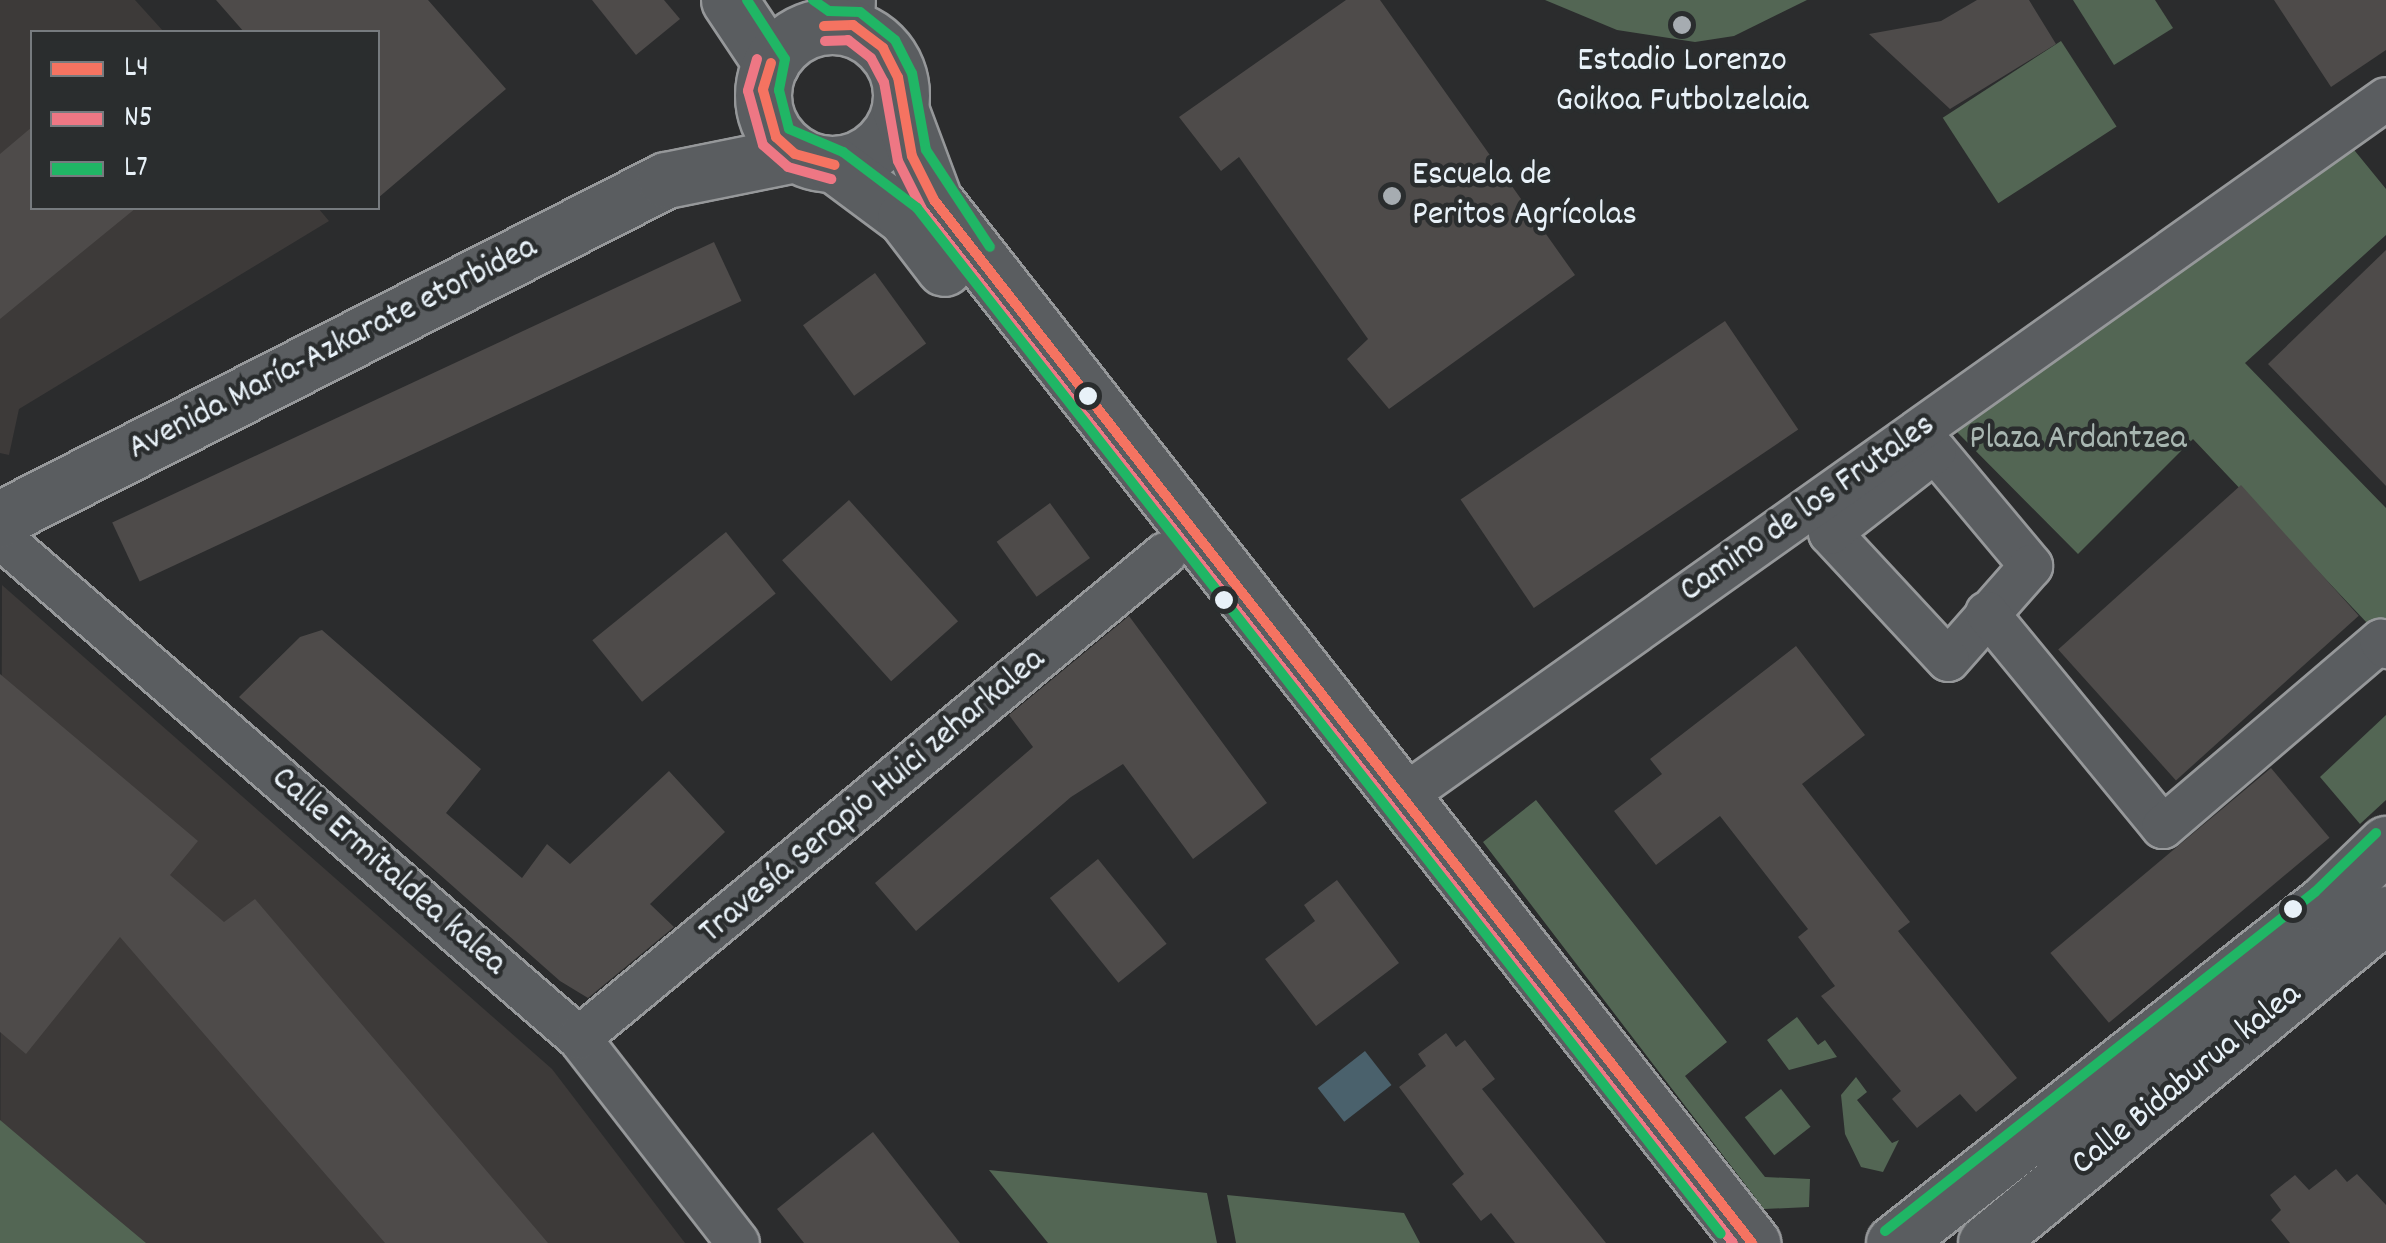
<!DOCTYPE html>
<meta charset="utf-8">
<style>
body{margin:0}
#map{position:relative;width:2386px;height:1243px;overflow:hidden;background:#2b2c2d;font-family:Dekko,sans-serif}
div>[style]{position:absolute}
.built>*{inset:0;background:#3d3a39}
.green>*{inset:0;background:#536654;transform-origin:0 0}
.water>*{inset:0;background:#4a616c;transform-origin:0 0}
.building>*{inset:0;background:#4e4b4a;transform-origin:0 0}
.roads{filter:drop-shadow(2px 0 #96989a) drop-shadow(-2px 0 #96989a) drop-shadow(0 2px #96989a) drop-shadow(0 -2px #96989a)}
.minor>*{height:42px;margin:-21px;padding:0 21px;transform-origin:21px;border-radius:21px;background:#5a5d60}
.tertiary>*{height:55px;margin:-27.5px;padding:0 27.5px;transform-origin:27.5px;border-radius:27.5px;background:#5a5d60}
.secondary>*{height:55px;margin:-27.5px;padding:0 27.5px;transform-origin:27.5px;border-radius:27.5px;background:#5a5d60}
.secondary>.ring{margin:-27.5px;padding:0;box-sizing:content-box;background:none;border:55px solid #5a5d60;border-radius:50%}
.bus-1>*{height:10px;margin:-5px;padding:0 5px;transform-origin:5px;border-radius:5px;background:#f57361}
.bus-2>*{height:10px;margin:-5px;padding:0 5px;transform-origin:5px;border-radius:5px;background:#ee7784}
.bus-3>*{height:10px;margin:-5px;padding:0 5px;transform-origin:5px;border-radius:5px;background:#20b665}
.dots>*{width:28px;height:28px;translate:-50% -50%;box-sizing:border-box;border:5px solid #2a2d2e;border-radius:50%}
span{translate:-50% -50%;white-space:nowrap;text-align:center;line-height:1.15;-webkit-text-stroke:9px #2a2d2e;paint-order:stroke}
.poi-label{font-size:35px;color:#e8f1f8}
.left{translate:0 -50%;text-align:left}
.street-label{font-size:35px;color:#e8f1f8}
.park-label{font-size:35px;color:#a8b6b1}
.legend{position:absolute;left:30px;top:30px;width:350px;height:180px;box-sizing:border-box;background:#2a2d2e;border:2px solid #767b7f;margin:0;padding:12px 18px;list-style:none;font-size:30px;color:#e8f1f8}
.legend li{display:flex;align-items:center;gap:20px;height:50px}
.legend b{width:50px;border:2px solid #767b7f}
</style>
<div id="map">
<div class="built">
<i style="clip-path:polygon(0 0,135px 0,164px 32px,32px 32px,32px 208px,318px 208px,329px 221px,19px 409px,9px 455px,0 453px)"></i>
<i style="clip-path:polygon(2px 585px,552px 1069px,685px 1243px,0 1243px)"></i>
</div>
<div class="green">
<i style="clip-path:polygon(1545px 0,1807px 0,1734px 36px,1695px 42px,1617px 30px)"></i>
<i style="clip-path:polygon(2073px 0,2155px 0,2173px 28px,2114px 65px)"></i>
<i style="left:2061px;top:41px;width:102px;height:141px;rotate:57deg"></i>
<i style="clip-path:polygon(2346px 140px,2386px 189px,2386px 235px,2245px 363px,2386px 508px,2386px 643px,2193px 439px,2078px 554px,1956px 431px)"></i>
<i style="clip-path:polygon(2386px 715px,2386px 800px,2360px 824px,2320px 777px)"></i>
<i style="clip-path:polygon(1536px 800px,1727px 1042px,1685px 1076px,1765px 1177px,1810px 1179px,1809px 1207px,1764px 1209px,1483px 842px)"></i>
<i style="clip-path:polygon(1797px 1017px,1818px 1045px,1825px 1040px,1837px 1057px,1789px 1070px,1767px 1040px)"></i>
<i style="clip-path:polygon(1856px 1077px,1867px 1092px,1857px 1100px,1892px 1143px,1899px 1140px,1883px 1172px,1861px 1167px,1845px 1134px,1841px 1095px)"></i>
<i style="left:1781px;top:1089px;width:48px;height:46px;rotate:52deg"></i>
<i style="clip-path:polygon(0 1120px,91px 1197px,146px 1243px,0 1243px)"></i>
<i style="clip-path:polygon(989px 1170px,1207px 1193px,1217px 1243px,1048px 1243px)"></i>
<i style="clip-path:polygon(1227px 1195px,1404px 1213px,1420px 1243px,1236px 1243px)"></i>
</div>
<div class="water">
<i style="left:1365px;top:1051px;width:43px;height:60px;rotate:52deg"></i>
</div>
<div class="building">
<i style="clip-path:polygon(216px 0,428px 0,506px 89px,378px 198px,378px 32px,244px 32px)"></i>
<i style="clip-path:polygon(592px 0,664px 0,680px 19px,636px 55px)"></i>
<i style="clip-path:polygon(1346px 0,1380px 0,1575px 275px,1389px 409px,1347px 359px,1368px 339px,1239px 157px,1221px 171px,1179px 117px)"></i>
<i style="clip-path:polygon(1977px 0,2029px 0,2056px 44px,1950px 109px,1869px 34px,1941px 21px)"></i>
<i style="clip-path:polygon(2274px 0,2386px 0,2386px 50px,2331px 87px)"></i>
<i style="clip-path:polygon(32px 127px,32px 208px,136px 208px,0 319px,0 154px)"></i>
<i style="left:714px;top:242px;width:65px;height:664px;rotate:65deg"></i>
<i style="clip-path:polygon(2386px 250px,2386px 486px,2268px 364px)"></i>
<i style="left:875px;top:273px;width:87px;height:89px;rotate:54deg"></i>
<i style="left:1725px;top:321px;width:131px;height:319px;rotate:56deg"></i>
<i style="left:2241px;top:485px;width:176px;height:246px;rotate:48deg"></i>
<i style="left:849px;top:500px;width:163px;height:90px;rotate:48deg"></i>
<i style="left:1050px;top:503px;width:68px;height:66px;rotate:54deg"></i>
<i style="left:726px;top:532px;width:79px;height:172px;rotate:51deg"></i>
<i style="clip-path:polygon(1129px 616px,1267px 803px,1193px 859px,1123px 764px,1071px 797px,916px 931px,875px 883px,1033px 747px,1009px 715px)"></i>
<i style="clip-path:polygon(322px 630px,481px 769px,446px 813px,522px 878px,547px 844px,570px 864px,669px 771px,725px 832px,650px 904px,674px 927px,588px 998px,560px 981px,239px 697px,300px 637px)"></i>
<i style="clip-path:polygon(1796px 646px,1865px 735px,1802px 784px,1910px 922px,1898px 931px,2017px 1078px,1976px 1112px,1960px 1094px,1917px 1128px,1892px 1099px,1901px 1091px,1821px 996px,1835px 986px,1798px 937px,1808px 929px,1720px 816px,1656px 865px,1614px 811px,1662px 774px,1650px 759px)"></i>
<i style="clip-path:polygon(0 674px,198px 841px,170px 875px,224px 922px,255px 899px,548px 1243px,385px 1243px,120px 937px,26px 1054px,0 1032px)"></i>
<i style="left:2271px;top:768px;width:91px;height:288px;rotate:50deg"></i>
<i style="left:1098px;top:859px;width:109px;height:62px;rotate:51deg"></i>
<i style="clip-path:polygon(1337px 880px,1399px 963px,1316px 1026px,1265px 959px,1315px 921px,1304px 905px)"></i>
<i style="clip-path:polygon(1446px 1033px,1456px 1047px,1465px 1040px,1495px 1079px,1482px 1089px,1606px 1243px,1515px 1243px,1491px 1213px,1481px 1221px,1452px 1184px,1464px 1174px,1399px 1087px,1426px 1066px,1418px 1054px)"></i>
<i style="clip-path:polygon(873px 1132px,960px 1243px,804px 1243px,777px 1209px)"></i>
<i style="clip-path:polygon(2336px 1169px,2347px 1182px,2357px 1174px,2386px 1205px,2386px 1243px,2290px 1243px,2271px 1220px,2281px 1210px,2270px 1195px,2295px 1175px,2309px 1190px)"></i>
</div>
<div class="roads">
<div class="minor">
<i style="left:853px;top:25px;width:25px;rotate:-88deg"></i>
<i style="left:1935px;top:451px;width:150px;rotate:50.1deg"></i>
<i style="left:2031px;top:566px;width:125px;rotate:131.4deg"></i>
<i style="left:1948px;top:660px;width:173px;rotate:-132.9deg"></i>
<i style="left:1830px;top:533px;width:133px;rotate:-38deg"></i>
<i style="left:0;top:537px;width:766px;rotate:40.87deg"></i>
<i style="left:579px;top:1038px;width:259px;rotate:52.2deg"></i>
<i style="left:1987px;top:613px;width:277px;rotate:50.6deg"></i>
<i style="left:2163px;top:827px;width:287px;rotate:-40.5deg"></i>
<i style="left:2381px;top:641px;width:8px;rotate:50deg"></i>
<i style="left:1425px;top:781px;width:1178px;rotate:-35.36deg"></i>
<i style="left:579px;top:1038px;width:760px;rotate:-39.55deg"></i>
</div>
<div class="tertiary">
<i style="left:1894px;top:1243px;width:549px;rotate:-38.27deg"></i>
<i style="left:2325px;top:903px;width:85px;rotate:-44deg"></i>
<i style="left:1986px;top:1243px;width:518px;rotate:-39.44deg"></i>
</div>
<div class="secondary">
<i style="left:729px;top:0;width:76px;rotate:56.3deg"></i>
<i class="ring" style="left:763px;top:26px;width:83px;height:83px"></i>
<i style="left:900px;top:109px;width:97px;rotate:69.5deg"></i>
<i style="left:934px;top:200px;width:1326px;rotate:51.89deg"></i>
<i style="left:835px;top:165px;width:87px;rotate:36.6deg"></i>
<i style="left:905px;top:217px;width:64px;rotate:52.6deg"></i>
<i style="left:0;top:519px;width:747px;rotate:-26.98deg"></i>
<i style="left:666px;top:180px;width:132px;rotate:-11.4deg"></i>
</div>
</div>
<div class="bus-1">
<i style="left:824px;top:26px;width:29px;rotate:-2deg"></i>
<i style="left:853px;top:25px;width:38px;rotate:37deg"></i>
<i style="left:883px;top:48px;width:33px;rotate:63deg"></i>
<i style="left:898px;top:77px;width:80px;rotate:80deg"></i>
<i style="left:912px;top:156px;width:49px;rotate:63.4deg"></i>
<i style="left:934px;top:200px;width:1326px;rotate:51.89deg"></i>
<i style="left:771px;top:63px;width:28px;rotate:107deg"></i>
<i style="left:763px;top:90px;width:49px;rotate:74.5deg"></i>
<i style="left:776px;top:137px;width:25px;rotate:42deg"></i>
<i style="left:795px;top:154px;width:41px;rotate:15.4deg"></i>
</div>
<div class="bus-2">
<i style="left:825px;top:41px;width:23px;rotate:-2deg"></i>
<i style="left:848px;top:40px;width:29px;rotate:38deg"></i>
<i style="left:871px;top:58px;width:27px;rotate:62deg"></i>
<i style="left:884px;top:82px;width:80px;rotate:80deg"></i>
<i style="left:898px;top:161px;width:54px;rotate:63.4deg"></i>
<i style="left:922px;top:209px;width:1314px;rotate:51.89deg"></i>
<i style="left:757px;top:59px;width:33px;rotate:106deg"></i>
<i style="left:748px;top:91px;width:56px;rotate:74.5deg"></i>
<i style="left:763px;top:145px;width:33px;rotate:41deg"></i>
<i style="left:788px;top:167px;width:45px;rotate:15.6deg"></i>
</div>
<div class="bus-3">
<i style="left:747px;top:0;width:70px;rotate:57.2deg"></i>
<i style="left:785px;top:59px;width:32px;rotate:101deg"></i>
<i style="left:779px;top:90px;width:40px;rotate:75.6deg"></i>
<i style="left:789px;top:129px;width:59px;rotate:23.1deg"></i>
<i style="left:843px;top:152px;width:93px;rotate:37.1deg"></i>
<i style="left:917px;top:208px;width:1303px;rotate:51.92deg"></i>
<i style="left:813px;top:0;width:19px;rotate:35deg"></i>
<i style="left:829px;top:11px;width:31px;rotate:2deg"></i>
<i style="left:860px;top:12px;width:45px;rotate:38.7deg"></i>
<i style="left:895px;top:40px;width:37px;rotate:63deg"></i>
<i style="left:912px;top:73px;width:78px;rotate:79.7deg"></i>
<i style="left:926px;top:150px;width:116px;rotate:56.6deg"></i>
<i style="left:1885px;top:1231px;width:548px;rotate:-38.25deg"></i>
<i style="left:2315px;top:892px;width:85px;rotate:-44deg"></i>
</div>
<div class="dots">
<i style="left:1682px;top:25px;background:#a6acb1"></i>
<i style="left:1392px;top:196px;background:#a6acb1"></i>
<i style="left:1088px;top:396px;background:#e8f1f8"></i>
<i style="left:1224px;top:600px;background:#e8f1f8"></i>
<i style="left:2293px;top:909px;background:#e8f1f8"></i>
</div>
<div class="poi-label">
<span style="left:1682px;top:82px">Estadio Lorenzo<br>Goikoa Futbolzelaia</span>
<span class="left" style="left:1412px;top:196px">Escuela de<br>Peritos Agrícolas</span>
</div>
<div class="street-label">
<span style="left:333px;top:349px;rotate:-27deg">Avenida María-Azkarate etorbidea</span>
<span style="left:1808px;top:509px;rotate:-35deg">Camino de los Frutales</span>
<span style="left:873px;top:797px;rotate:-40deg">Travesía Serapio Huici zeharkalea</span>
<span style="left:388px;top:872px;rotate:41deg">Calle Ermitaldea kalea</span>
<span style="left:2187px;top:1080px;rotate:-39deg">Calle Bidaburua kalea</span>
</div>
<div class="park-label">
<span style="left:2078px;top:440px">Plaza Ardantzea</span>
</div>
<ul class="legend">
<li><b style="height:12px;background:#f57361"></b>L4</li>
<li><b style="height:12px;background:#ee7784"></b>N5</li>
<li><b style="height:12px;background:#20b665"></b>L7</li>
</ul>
</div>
